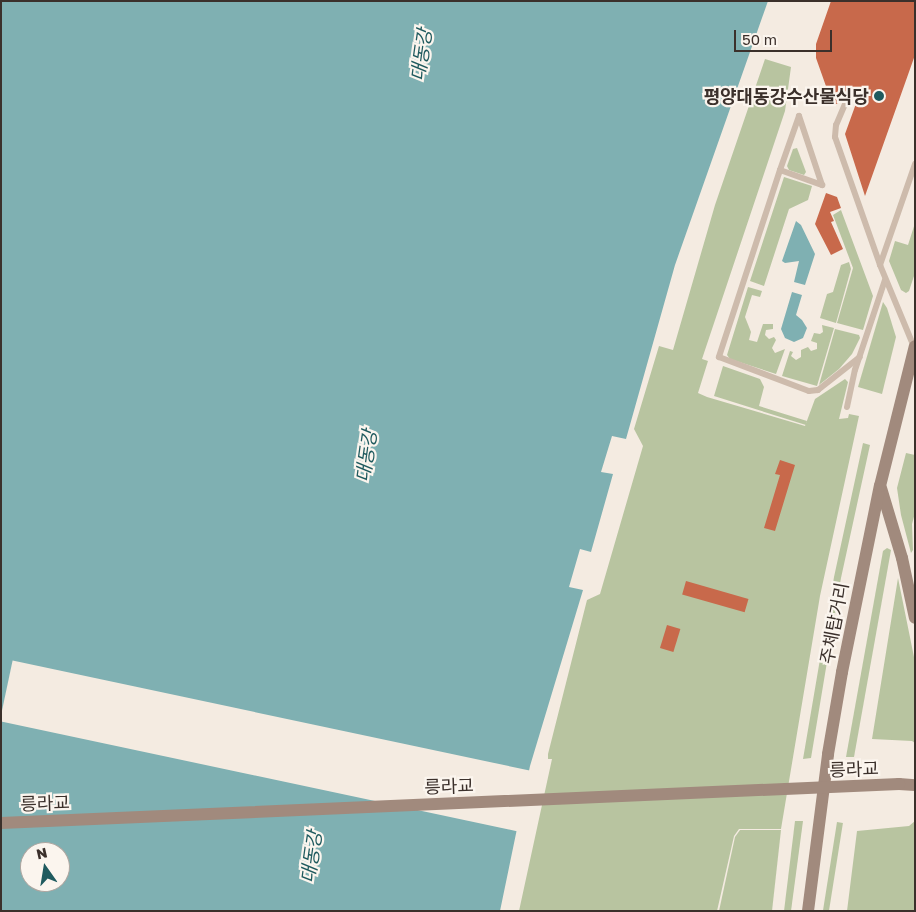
<!DOCTYPE html>
<meta charset="utf-8">
<style>
body{margin:0}
#map{position:relative;width:916px;height:912px;overflow:hidden;background:#f4ebe1;font-family:"Golos Text","Noto Sans KR",sans-serif}
div>[style]{position:absolute}
.green>*{inset:0;background:#b8c4a0;transform-origin:0 0}
.water>*{inset:0;background:#7fb0b2}
.pier>*{inset:0;background:#f4ebe1;transform-origin:0 0}
.building>*{inset:0;background:#c8694b;transform-origin:0 0}
.lane>*{height:6px;margin:-3px;padding:0 3px;transform-origin:3px;border-radius:3px;background:#cdbbac}
.secondary>*{height:12px;margin:-6px;padding:0 6px;transform-origin:6px;border-radius:6px;background:#a18a7d}
.secondary-bridge>*{height:12px;margin:-6px;padding:0 6px;transform-origin:6px;border-radius:6px;background:#a18a7d}
.dots>*{width:14px;height:14px;translate:-50% -50%;box-sizing:border-box;border:2px solid #fbf5ee;border-radius:50%}
span{translate:-50% -50%;white-space:nowrap;text-align:center;line-height:1.15;-webkit-text-stroke:4.5px #fbf5ee;paint-order:stroke}
.poi-label{font-size:18px;color:#3b302b;font-weight:700}
.right{translate:-100% -50%;text-align:right}
.street-label{font-size:18px;color:#3b302b}
.water-label{font-size:19px;color:#1f5a5e;font-style:italic}
.frame{position:absolute;inset:0;border:2px solid #3b302b;pointer-events:none}
.north{position:absolute;left:20px;top:842px;width:50px;height:50px;box-sizing:border-box;background:#fbf5ee;border:1px solid #aea6a0;border-radius:50%;rotate:347deg;font-size:14px;font-weight:700;line-height:20px;text-align:center;color:#3b302b}
.north::after{content:'';display:block;margin:auto;width:18px;height:22px;background:#1f5a5e;clip-path:polygon(50% 0,100% 100%,50% 72%,0 100%)}
.scale{position:absolute;left:734px;top:30px;width:98px;height:22px;box-sizing:border-box;border:2px solid #3b302b;border-top:0;padding-left:6px;font-size:15px;line-height:18px;white-space:nowrap;color:#3b302b;-webkit-text-stroke:4px #fbf5ee;paint-order:stroke}
</style>
<div id="map">
<div class="green">
<i style="clip-path:polygon(765px 59px,791px 67px,785px 111px,702px 359px,708px 361px,698px 393px,707px 397px,805px 426px,815px 399px,845px 379px,848px 382px,839px 419px,848px 418px,849px 414px,859px 416px,820px 596px,781px 829px,739px 829px,734px 836px,717px 911px,519px 911px,552px 759px,548px 759px,548px 754px,587px 600px,600px 594px,643px 446px,634px 429px,659px 346px,673px 350px,715px 205px)"></i>
<i style="clip-path:polygon(797px 148px,806px 172px,804px 175px,789px 170px,787px 166px,793px 149px)"></i>
<i style="clip-path:polygon(784px 177px,812px 186px,808px 200px,789px 209px,764px 286px,750px 281px)"></i>
<i style="clip-path:polygon(841px 210px,873px 296px,863px 330px,837px 323px,853px 268px,833px 215px)"></i>
<i style="clip-path:polygon(915px 223px,915px 273px,909px 291px,906px 293px,901px 290px,889px 261px,895px 241px,908px 245px)"></i>
<i style="clip-path:polygon(849px 262px,851px 269px,836px 323px,820px 318px,827px 294px,833px 292px,841px 265px)"></i>
<i style="clip-path:polygon(748px 287px,762px 291px,760px 297px,752px 295px,745px 317px,751px 332px,749px 340px,757px 342px,763px 324px,773px 324px,773px 329px,766px 330px,765px 335px,769px 339px,774px 337px,776px 340px,772px 348px,775px 353px,785px 349px,776px 374px,730px 359px,727px 355px)"></i>
<i style="clip-path:polygon(883px 302px,887px 308px,896px 337px,882px 394px,858px 387px)"></i>
<i style="clip-path:polygon(822px 325px,834px 328px,817px 386px,782px 376px,790px 351px,793px 352px,791px 356px,796px 360px,801px 357px,801px 350px,808px 347px,811px 351px,817px 349px,817px 343px,811px 341px,814px 333px,820px 334px,823px 332px)"></i>
<i style="clip-path:polygon(835px 329px,859px 335px,860px 338px,852px 354px,839px 369px,819px 385px)"></i>
<i style="clip-path:polygon(723px 366px,760px 379px,764px 387px,759px 406px,807px 421px,806px 425px,714px 396px)"></i>
<i style="clip-path:polygon(863px 443px,870px 445px,841px 578px,811px 758px,803px 759px,834px 577px)"></i>
<i style="clip-path:polygon(906px 453px,915px 455px,915px 513px,912px 524px,913px 550px,911px 553px,901px 515px,897px 488px)"></i>
<i style="clip-path:polygon(887px 548px,891px 550px,854px 757px,846px 757px,883px 551px)"></i>
<i style="clip-path:polygon(898px 578px,915px 662px,915px 743px,912px 741px,872px 739px)"></i>
<i style="clip-path:polygon(795px 821px,803px 821px,791px 911px,784px 911px)"></i>
<i style="clip-path:polygon(915px 821px,915px 911px,847px 911px,857px 831px,909px 826px)"></i>
<i style="left:837px;top:822px;width:6px;height:90px;rotate:9deg"></i>
<i style="clip-path:polygon(740px 830px,781px 830px,772px 911px,719px 911px,735px 837px)"></i>
</div>
<div class="water">
<i style="clip-path:polygon(evenodd,1px 1px,768px 1px,675px 265px,626px 439px,612px 436px,601px 472px,613px 474px,591px 552px,580px 549px,569px 587px,583px 590px,530px 766px,500px 911px,1px 911px,1px 1px,30px 852px,60px 852px,60px 882px,30px 882px,30px 852px)"></i>
<i style="clip-path:polygon(796px 221px,801px 225px,815px 254px,805px 285px,794px 282px,799px 261px,785px 263px,782px 261px)"></i>
<i style="clip-path:polygon(792px 292px,802px 295px,796px 315px,802px 320px,807px 328px,803px 338px,794px 342px,785px 338px,781px 329px)"></i>
</div>
<div class="pier">
<i style="left:532px;top:771px;width:62px;height:531px;rotate:102deg"></i>
</div>
<div class="building">
<i style="clip-path:polygon(831px 1px,915px 1px,915px 55px,865px 196px,845px 134px,862px 87px,852px 94px,845px 93px,841px 101px,833px 106px,816px 58px,816px 44px)"></i>
<i style="clip-path:polygon(826px 193px,837px 197px,841px 208px,830px 212px,834px 221px,831px 222px,843px 249px,831px 255px,815px 224px)"></i>
<i style="clip-path:polygon(780px 460px,795px 465px,775px 531px,764px 528px,780px 475px,775px 474px)"></i>
<i style="left:686px;top:581px;width:65px;height:14px;rotate:16deg"></i>
<i style="left:667px;top:625px;width:14px;height:24px;rotate:17deg"></i>
</div>
<div class="lane">
<i style="left:848px;top:97px;width:30px;rotate:113deg"></i>
<i style="left:836px;top:125px;width:12px;rotate:95deg"></i>
<i style="left:835px;top:137px;width:136px;rotate:70.6deg"></i>
<i style="left:780px;top:170px;width:45px;rotate:19.7deg"></i>
<i style="left:822px;top:185px;width:73px;rotate:-108.4deg"></i>
<i style="left:799px;top:116px;width:57px;rotate:109.4deg"></i>
<i style="left:780px;top:170px;width:197px;rotate:108.1deg"></i>
<i style="left:719px;top:357px;width:96px;rotate:20.7deg"></i>
<i style="left:809px;top:391px;width:9px;rotate:-6deg"></i>
<i style="left:818px;top:390px;width:53px;rotate:-38.2deg"></i>
<i style="left:914px;top:347px;width:89px;rotate:-112.5deg"></i>
<i style="left:880px;top:265px;width:107px;rotate:-70.9deg"></i>
<i style="left:847px;top:407px;width:38px;rotate:-78deg"></i>
<i style="left:855px;top:370px;width:95px;rotate:-71.6deg"></i>
</div>
<div class="secondary">
<i style="left:881px;top:488px;width:73px;rotate:73.3deg"></i>
<i style="left:902px;top:558px;width:61px;rotate:77.8deg"></i>
<i style="left:899px;top:784px;width:16px;rotate:4deg"></i>
<i style="left:808px;top:911px;width:158px;rotate:-82.7deg"></i>
<i style="left:828px;top:754px;width:83px;rotate:-80.3deg"></i>
<i style="left:842px;top:672px;width:190px;rotate:-78.5deg"></i>
<i style="left:880px;top:486px;width:144px;rotate:-76deg"></i>
</div>
<div class="secondary-bridge">
<i style="left:1px;top:823px;width:899px;rotate:-2.49deg"></i>
</div>
<div class="dots">
<i style="left:879px;top:96px;background:#1f5a5e"></i>
</div>
<div class="poi-label">
<span class="right" style="left:869px;top:96px">평양대동강수산물식당</span>
</div>
<div class="street-label">
<span style="left:834px;top:623px;rotate:-79deg">주체탑거리</span>
<span style="left:854px;top:769px;rotate:-2deg">릉라교</span>
<span style="left:449px;top:786px;rotate:-2deg">릉라교</span>
<span style="left:45px;top:803px;rotate:-2deg">릉라교</span>
</div>
<div class="water-label">
<span style="left:421px;top:55px;rotate:-82deg">대동강</span>
<span style="left:366px;top:456px;rotate:-82deg">대동강</span>
<span style="left:311px;top:857px;rotate:-82deg">대동강</span>
</div>
<div class="frame"></div>
<div class="north">N</div>
<div class="scale">50 m</div>
</div>
